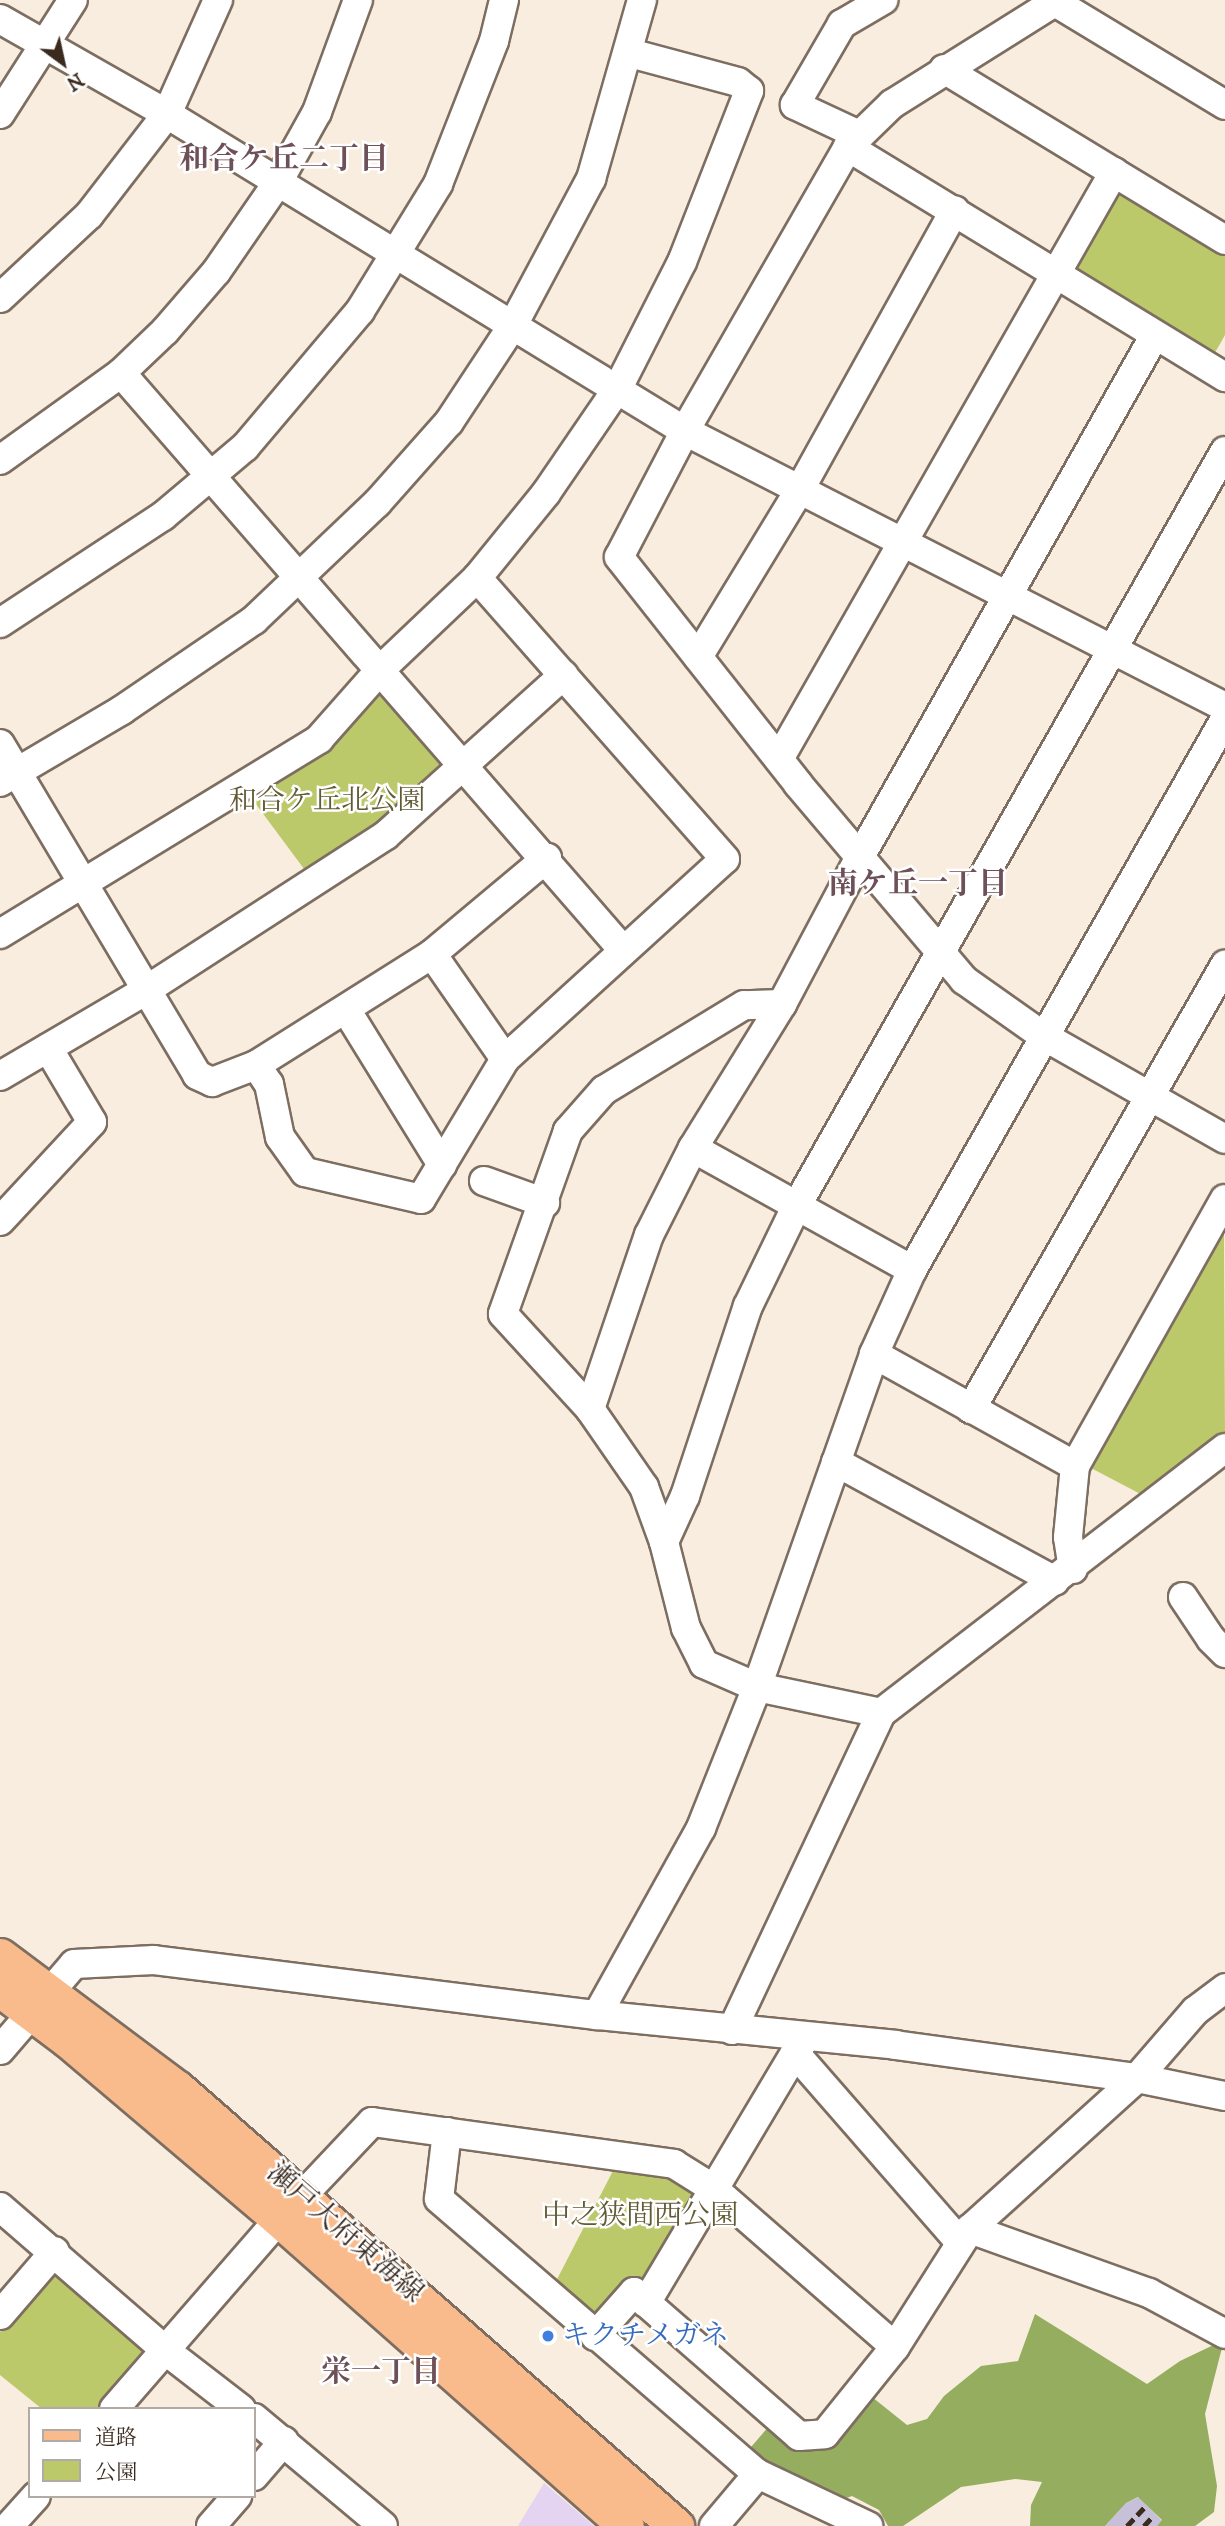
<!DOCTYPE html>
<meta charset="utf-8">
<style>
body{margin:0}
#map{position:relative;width:1225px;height:2526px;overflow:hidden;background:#f8edde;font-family:"IM FELL DW Pica","Noto Serif JP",serif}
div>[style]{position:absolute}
.built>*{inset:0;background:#e4d3f1}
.industrial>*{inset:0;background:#c6c0d9}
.green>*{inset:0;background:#bcc96b}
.forest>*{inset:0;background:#95ad5f}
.roads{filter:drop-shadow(2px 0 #7d6e61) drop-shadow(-2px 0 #7d6e61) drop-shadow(0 2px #7d6e61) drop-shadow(0 -2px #7d6e61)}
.minor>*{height:28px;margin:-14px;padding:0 14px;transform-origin:14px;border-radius:14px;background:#fff}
.major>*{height:35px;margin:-17.5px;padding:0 17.5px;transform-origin:17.5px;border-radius:17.5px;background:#fabb8c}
.rail>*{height:5px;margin-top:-2.5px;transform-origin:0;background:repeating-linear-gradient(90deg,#3b2a1e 0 10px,transparent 0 15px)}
.dots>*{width:19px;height:19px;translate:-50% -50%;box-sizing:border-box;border:4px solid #fff;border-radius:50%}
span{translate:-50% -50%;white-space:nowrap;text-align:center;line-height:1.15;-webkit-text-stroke:5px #fff;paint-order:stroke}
.park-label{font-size:28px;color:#625a35}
.street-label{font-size:28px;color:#3b2a1e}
.shop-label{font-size:28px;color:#366cbe}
.left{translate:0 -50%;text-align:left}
.neighbourhood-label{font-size:30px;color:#6e5059;font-weight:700}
.legend{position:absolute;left:28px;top:2407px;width:228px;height:91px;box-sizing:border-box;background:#fff;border:2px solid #b1aaa5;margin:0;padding:9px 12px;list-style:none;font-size:21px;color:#3b2a1e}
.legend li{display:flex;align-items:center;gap:14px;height:35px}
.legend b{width:35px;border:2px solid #b1aaa5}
.north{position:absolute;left:28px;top:28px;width:70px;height:70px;-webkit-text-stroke:5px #fff;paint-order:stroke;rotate:147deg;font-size:19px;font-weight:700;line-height:28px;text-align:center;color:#3b2a1e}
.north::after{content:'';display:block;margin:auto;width:24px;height:32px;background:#3b2a1e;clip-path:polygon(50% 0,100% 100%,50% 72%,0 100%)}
</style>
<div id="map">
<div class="built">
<i style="clip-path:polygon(544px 2483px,594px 2526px,518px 2526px)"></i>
</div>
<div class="industrial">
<i style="clip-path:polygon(1139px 2497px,1162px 2521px,1157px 2526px,1105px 2526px,1126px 2503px)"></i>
</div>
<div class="green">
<i style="clip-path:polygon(1121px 185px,1225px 250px,1225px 335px,1212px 358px,1070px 272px)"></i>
<i style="clip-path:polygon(380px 692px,446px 764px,383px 826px,310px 877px,247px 792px,322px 742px)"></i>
<i style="clip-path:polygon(1224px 1229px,1225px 1437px,1150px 1499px,1089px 1467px)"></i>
<i style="clip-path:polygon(616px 2165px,669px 2174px,705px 2195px,647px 2291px,632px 2278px,599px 2315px,587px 2316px,553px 2287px)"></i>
<i style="clip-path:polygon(52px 2273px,61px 2273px,147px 2351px,101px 2409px,42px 2409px,0 2375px,0 2332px)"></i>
</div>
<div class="forest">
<i style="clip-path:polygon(1035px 2314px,1147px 2384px,1180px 2361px,1224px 2340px,1205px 2414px,1217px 2486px,1214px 2512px,1195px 2526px,1157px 2526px,1162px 2520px,1138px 2497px,1126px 2503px,1105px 2526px,1030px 2526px,1031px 2505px,1042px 2482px,1015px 2479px,961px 2487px,903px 2526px,888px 2526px,879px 2510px,852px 2496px,833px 2503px,745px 2454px,770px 2425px,795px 2446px,809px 2450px,824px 2446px,872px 2397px,907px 2425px,927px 2419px,944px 2396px,981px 2366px,1018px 2361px)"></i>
</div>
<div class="roads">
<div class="minor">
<i style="left:1058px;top:0;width:196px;rotate:147.9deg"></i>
<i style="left:892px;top:104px;width:62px;rotate:135.7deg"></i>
<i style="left:848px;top:147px;width:327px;rotate:119.9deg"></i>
<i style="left:685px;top:431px;width:142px;rotate:117.6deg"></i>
<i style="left:619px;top:557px;width:289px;rotate:51.7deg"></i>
<i style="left:798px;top:784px;width:257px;rotate:49.7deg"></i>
<i style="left:964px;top:980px;width:95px;rotate:35.2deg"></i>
<i style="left:1042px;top:1035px;width:210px;rotate:29.6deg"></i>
<i style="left:1055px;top:2px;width:199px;rotate:31.2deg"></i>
<i style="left:0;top:19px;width:192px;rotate:29.6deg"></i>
<i style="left:167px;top:114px;width:607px;rotate:31.47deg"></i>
<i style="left:685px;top:431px;width:606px;rotate:27.07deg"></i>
<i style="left:944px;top:69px;width:329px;rotate:31.3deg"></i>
<i style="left:0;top:114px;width:135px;rotate:-57.4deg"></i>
<i style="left:859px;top:135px;width:71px;rotate:-154.9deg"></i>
<i style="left:795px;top:105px;width:94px;rotate:-59.9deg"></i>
<i style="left:842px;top:24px;width:48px;rotate:-30.3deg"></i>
<i style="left:848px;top:147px;width:442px;rotate:31.4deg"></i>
<i style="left:0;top:298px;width:122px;rotate:-43deg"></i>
<i style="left:89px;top:215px;width:128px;rotate:-52.3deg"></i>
<i style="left:167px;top:114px;width:125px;rotate:-65.9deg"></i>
<i style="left:121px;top:373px;width:765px;rotate:48.98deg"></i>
<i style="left:0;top:460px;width:149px;rotate:-35.7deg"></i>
<i style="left:121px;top:373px;width:61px;rotate:-43.7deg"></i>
<i style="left:165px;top:331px;width:78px;rotate:-49.2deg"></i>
<i style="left:216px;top:272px;width:109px;rotate:-55.4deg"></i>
<i style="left:278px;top:182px;width:80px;rotate:-60.9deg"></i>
<i style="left:317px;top:112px;width:119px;rotate:-69.9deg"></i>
<i style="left:0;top:623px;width:195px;rotate:-33.3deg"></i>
<i style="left:163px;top:516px;width:107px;rotate:-40.1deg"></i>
<i style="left:245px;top:447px;width:178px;rotate:-49.8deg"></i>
<i style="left:360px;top:311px;width:149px;rotate:-58.4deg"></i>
<i style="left:438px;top:184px;width:154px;rotate:-68.6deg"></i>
<i style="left:494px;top:41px;width:42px;rotate:-76.3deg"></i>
<i style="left:698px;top:657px;width:194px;rotate:-58.7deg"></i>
<i style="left:799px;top:491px;width:321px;rotate:-61deg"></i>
<i style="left:0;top:744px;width:385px;rotate:59.2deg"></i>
<i style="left:197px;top:1075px;width:17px;rotate:25deg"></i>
<i style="left:212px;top:1082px;width:47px;rotate:-21.1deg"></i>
<i style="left:256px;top:1065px;width:208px;rotate:-32.2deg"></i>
<i style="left:432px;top:954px;width:150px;rotate:-39.9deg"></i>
<i style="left:779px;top:759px;width:676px;rotate:-60.29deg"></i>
<i style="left:0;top:782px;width:142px;rotate:-30.5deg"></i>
<i style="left:122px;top:710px;width:160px;rotate:-34.3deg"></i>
<i style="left:254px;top:620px;width:170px;rotate:-43.6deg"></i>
<i style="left:377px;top:503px;width:108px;rotate:-48.4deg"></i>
<i style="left:449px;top:422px;width:116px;rotate:-56.6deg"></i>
<i style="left:513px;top:325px;width:166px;rotate:-61.9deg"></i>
<i style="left:591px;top:179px;width:186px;rotate:-74.1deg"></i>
<i style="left:0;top:934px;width:374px;rotate:-31.4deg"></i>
<i style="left:319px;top:739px;width:92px;rotate:-48.5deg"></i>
<i style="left:380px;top:670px;width:134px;rotate:-43.5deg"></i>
<i style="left:477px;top:578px;width:109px;rotate:-50.9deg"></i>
<i style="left:546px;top:493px;width:127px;rotate:-55.6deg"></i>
<i style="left:618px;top:388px;width:141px;rotate:-63.1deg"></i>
<i style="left:682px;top:262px;width:184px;rotate:-68.6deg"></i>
<i style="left:749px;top:91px;width:14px;rotate:-141deg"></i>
<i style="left:738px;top:82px;width:112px;rotate:-165deg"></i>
<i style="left:432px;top:954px;width:128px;rotate:55.2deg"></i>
<i style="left:782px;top:1004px;width:38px;rotate:178deg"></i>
<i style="left:744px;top:1005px;width:164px;rotate:148.7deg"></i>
<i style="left:604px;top:1090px;width:55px;rotate:131.3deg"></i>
<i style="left:568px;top:1131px;width:194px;rotate:109.6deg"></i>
<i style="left:503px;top:1314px;width:129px;rotate:47.5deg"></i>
<i style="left:590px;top:1409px;width:95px;rotate:55.3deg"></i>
<i style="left:644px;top:1487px;width:59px;rotate:70deg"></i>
<i style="left:664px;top:1542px;width:89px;rotate:75.7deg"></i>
<i style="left:686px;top:1628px;width:40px;rotate:63.4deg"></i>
<i style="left:704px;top:1664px;width:58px;rotate:23.5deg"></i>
<i style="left:757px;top:1687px;width:127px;rotate:11.8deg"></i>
<i style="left:347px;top:1011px;width:181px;rotate:58.3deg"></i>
<i style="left:256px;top:1065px;width:23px;rotate:56deg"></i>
<i style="left:269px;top:1084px;width:54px;rotate:78.3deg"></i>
<i style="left:280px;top:1137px;width:43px;rotate:54.5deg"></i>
<i style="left:305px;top:1172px;width:119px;rotate:13.1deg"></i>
<i style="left:421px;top:1199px;width:163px;rotate:-59deg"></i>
<i style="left:505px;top:1059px;width:297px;rotate:-42.3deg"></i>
<i style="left:725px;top:859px;width:375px;rotate:-131.4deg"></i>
<i style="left:0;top:1076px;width:172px;rotate:-30.4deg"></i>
<i style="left:148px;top:989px;width:283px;rotate:-32.9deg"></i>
<i style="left:386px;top:835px;width:239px;rotate:-42deg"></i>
<i style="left:693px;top:1148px;width:251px;rotate:29.1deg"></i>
<i style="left:484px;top:1181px;width:65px;rotate:19.8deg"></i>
<i style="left:0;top:1221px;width:135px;rotate:-47.1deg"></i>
<i style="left:92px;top:1122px;width:86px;rotate:-120.7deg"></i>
<i style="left:874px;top:1354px;width:230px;rotate:29.1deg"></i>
<i style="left:590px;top:1409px;width:184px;rotate:-71.3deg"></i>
<i style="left:649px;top:1235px;width:97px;rotate:-63.2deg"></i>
<i style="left:693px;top:1148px;width:169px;rotate:-58.3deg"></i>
<i style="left:782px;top:1004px;width:169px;rotate:-62.1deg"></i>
<i style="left:861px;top:855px;width:597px;rotate:-60.52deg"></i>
<i style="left:971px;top:1409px;width:512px;rotate:-60.23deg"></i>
<i style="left:836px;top:1462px;width:249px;rotate:28.5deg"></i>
<i style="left:664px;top:1542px;width:51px;rotate:-65.5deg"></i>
<i style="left:685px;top:1496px;width:200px;rotate:-71.7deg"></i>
<i style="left:748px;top:1306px;width:110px;rotate:-64.1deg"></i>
<i style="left:796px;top:1207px;width:869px;rotate:-60.43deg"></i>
<i style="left:1073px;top:1569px;width:32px;rotate:-99deg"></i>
<i style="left:1068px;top:1537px;width:71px;rotate:-84.4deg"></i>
<i style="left:1075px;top:1466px;width:306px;rotate:-60.7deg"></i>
<i style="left:1183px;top:1597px;width:50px;rotate:56.3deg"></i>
<i style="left:1211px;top:1639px;width:20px;rotate:45deg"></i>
<i style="left:597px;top:2015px;width:214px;rotate:-60.9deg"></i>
<i style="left:701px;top:1828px;width:152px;rotate:-68.3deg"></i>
<i style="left:757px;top:1687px;width:353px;rotate:-70.6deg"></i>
<i style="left:874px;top:1354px;width:92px;rotate:-65.7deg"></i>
<i style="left:912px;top:1270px;width:634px;rotate:-60.4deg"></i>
<i style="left:732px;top:2030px;width:350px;rotate:-64.8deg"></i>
<i style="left:881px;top:1713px;width:434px;rotate:-37.6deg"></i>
<i style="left:804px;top:2040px;width:16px;rotate:125deg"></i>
<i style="left:795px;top:2053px;width:251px;rotate:48.9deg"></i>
<i style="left:0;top:2050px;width:113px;rotate:-49.3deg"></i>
<i style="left:74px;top:1964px;width:80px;rotate:-2.9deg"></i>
<i style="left:154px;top:1960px;width:446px;rotate:7.1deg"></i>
<i style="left:597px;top:2015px;width:300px;rotate:5.7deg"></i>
<i style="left:895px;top:2045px;width:244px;rotate:7.8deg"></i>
<i style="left:1137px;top:2078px;width:90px;rotate:11.6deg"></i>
<i style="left:447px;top:2132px;width:67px;rotate:96.8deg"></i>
<i style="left:439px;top:2199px;width:421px;rotate:40.8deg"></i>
<i style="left:758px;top:2474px;width:122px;rotate:25.3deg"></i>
<i style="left:302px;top:2196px;width:102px;rotate:-46.6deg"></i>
<i style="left:372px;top:2122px;width:305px;rotate:7.9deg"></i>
<i style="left:674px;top:2164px;width:47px;rotate:32deg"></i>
<i style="left:714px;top:2189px;width:240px;rotate:41.1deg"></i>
<i style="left:0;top:2207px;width:220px;rotate:40.9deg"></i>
<i style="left:166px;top:2351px;width:95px;rotate:37.7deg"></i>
<i style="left:970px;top:2229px;width:190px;rotate:19.7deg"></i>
<i style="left:1149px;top:2293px;width:86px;rotate:28.3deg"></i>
<i style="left:646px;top:2303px;width:291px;rotate:-59.2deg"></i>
<i style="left:0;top:2315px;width:84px;rotate:-49.3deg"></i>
<i style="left:595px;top:2336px;width:59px;rotate:-48.4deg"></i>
<i style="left:634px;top:2292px;width:219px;rotate:41.1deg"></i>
<i style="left:799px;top:2436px;width:26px;rotate:-4deg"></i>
<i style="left:825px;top:2434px;width:112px;rotate:-51.2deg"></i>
<i style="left:895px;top:2347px;width:140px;rotate:-57.6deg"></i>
<i style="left:970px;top:2229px;width:225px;rotate:-42.1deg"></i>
<i style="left:1137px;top:2078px;width:89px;rotate:-49.1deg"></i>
<i style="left:1195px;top:2011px;width:38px;rotate:-37deg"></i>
<i style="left:114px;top:2409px;width:252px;rotate:-49deg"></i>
<i style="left:254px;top:2418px;width:168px;rotate:39.9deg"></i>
<i style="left:254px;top:2476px;width:46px;rotate:-49.4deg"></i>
<i style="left:9px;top:2526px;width:40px;rotate:-48deg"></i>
<i style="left:211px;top:2526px;width:40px;rotate:-49deg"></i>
<i style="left:714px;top:2526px;width:68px;rotate:-49.8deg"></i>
</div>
<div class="major">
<i style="left:0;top:1956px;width:222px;rotate:36.8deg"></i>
<i style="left:178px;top:2089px;width:663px;rotate:41.27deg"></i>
<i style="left:0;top:1989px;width:85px;rotate:36.9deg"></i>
<i style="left:68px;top:2040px;width:277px;rotate:40.3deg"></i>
<i style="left:279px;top:2219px;width:463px;rotate:41.5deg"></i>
</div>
</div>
<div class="rail">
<i style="left:1127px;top:2526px;width:25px;rotate:-47deg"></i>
<i style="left:1144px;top:2526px;width:13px;rotate:-48deg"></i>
</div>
<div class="dots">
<i style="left:548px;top:2336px;background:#3f7fe0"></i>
</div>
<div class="park-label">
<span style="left:327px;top:801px">和合ケ丘北公園</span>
<span style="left:640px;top:2216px">中之狭間西公園</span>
</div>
<div class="street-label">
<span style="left:345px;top:2233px;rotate:41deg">瀬戸大府東海線</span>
</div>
<div class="shop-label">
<span class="left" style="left:562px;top:2336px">キクチメガネ</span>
</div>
<div class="neighbourhood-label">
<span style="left:284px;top:160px">和合ケ丘二丁目</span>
<span style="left:918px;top:885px">南ケ丘一丁目</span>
<span style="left:381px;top:2373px">栄一丁目</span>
</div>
<ul class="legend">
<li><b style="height:9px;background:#fabb8c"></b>道路</li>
<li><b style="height:19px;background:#bcc96b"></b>公園</li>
</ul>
<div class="north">N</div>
</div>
